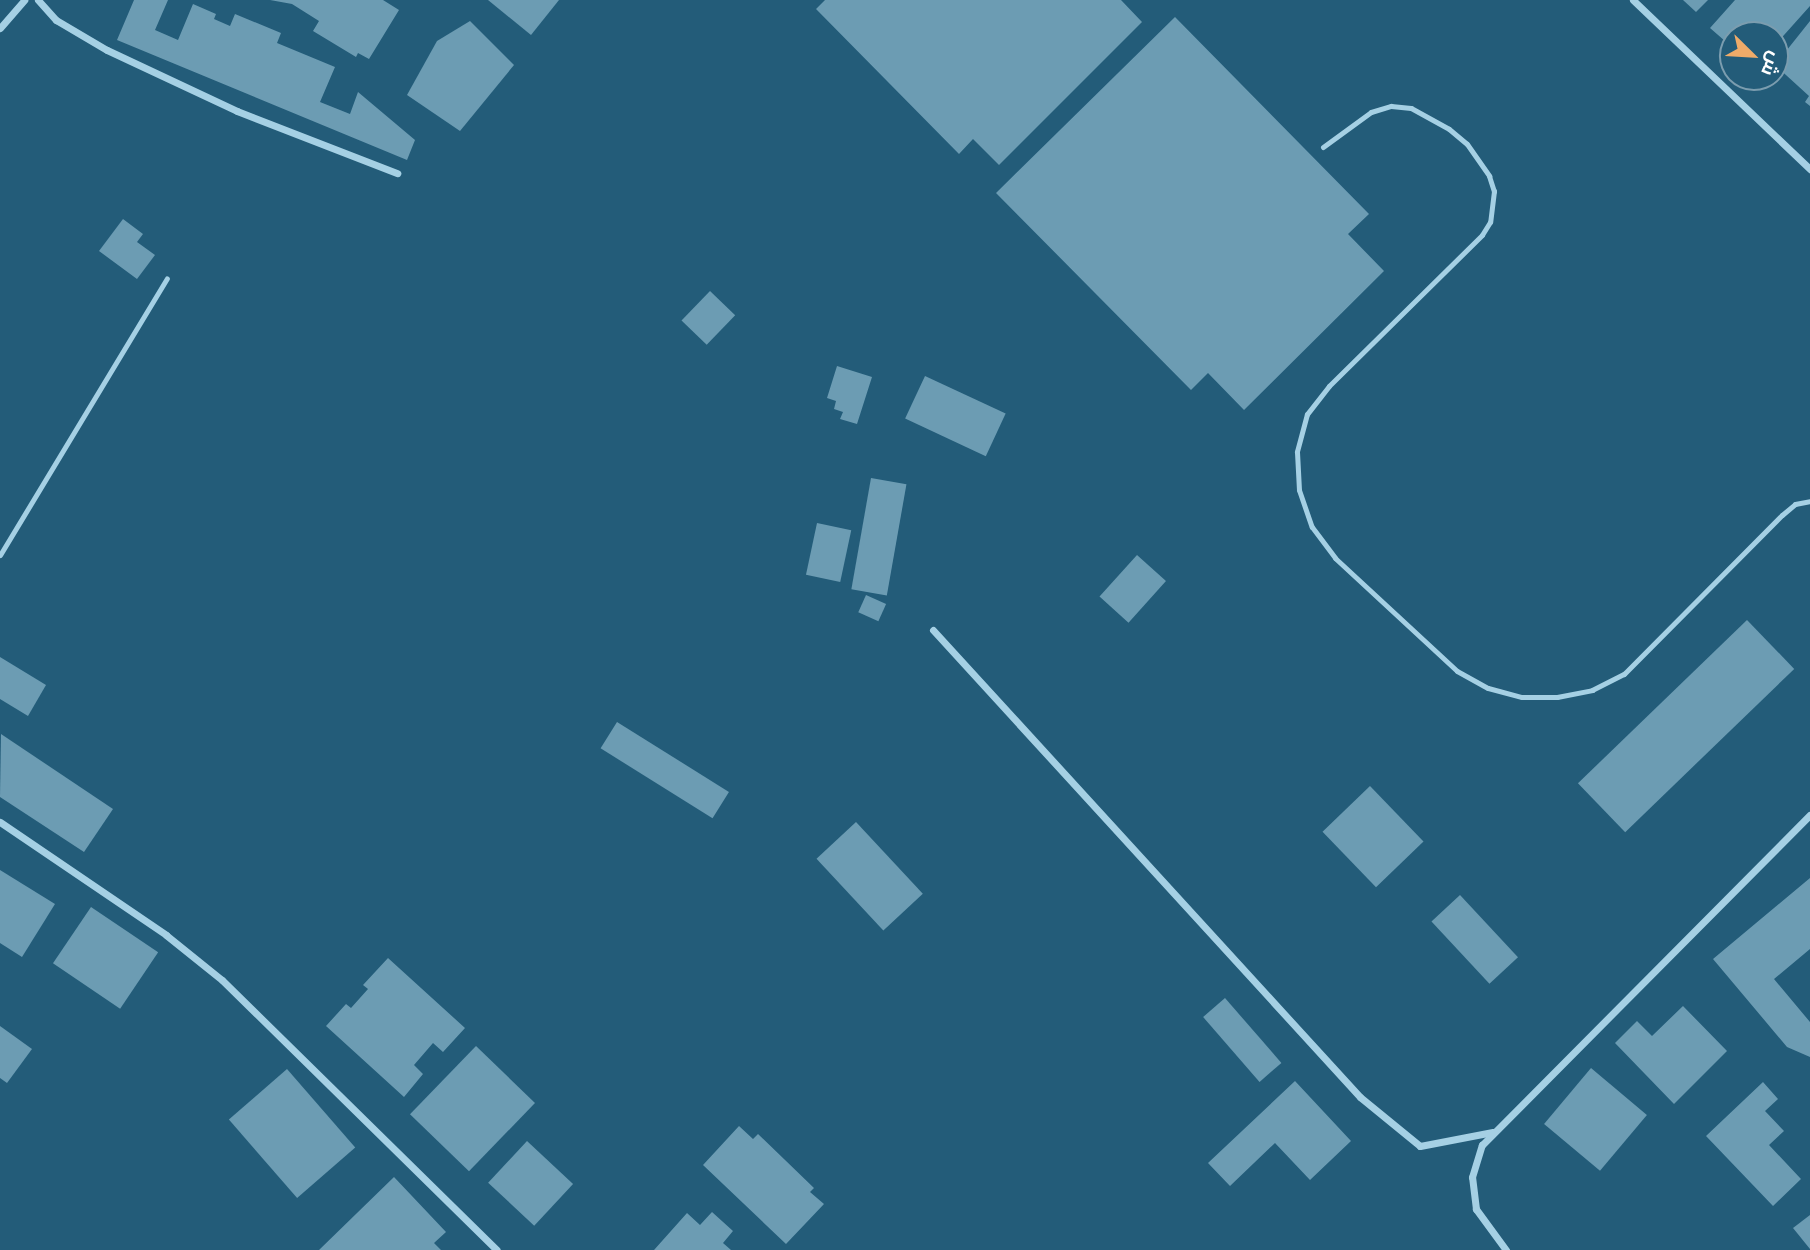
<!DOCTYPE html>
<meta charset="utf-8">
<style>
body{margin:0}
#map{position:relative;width:1810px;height:1250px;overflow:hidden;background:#235c79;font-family:"Varela Round",Cairo,sans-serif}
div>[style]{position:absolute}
.building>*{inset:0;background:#6c9cb3;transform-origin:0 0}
.service>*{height:5px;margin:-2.5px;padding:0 2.5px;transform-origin:2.5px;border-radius:2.5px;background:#a5d0e4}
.minor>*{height:7px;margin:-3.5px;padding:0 3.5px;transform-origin:3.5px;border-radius:3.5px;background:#a5d0e4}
span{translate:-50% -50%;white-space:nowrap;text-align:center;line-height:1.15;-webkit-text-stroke:7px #235c79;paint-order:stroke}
.north{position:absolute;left:1719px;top:21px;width:70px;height:70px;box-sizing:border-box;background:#235c79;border:2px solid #7b9daf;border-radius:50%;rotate:114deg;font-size:19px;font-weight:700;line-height:28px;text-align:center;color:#fff}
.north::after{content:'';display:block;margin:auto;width:24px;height:32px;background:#efab69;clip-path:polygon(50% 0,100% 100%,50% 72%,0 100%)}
</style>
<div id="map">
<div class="building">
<i style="clip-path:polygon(134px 0,168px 0,155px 30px,178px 40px,193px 4px,216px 14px,214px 19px,230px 26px,235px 14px,281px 33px,277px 43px,335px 67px,320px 102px,350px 114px,358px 92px,415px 140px,407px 160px,117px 40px)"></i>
<i style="clip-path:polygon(270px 0,383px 0,399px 10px,369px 59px,358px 53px,356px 57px,313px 31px,319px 21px,292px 4px)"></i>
<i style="clip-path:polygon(488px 0,559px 0,531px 35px)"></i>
<i style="clip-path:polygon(825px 0,1121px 0,1142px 22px,999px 165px,973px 139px,959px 154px,816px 9px)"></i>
<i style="clip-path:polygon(1683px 0,1708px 0,1696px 12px)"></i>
<i style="clip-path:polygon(1735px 0,1810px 0,1810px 6px,1775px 45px,1775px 35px,1733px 35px,1733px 48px,1710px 28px)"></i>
<i style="clip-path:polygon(1175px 17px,1369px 214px,1348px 234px,1384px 271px,1244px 410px,1208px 373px,1191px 390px,996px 193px)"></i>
<i style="clip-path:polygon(470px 21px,514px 65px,460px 131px,407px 95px,437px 41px)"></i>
<i style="clip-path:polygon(1810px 21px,1810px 106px,1805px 102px,1809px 96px,1775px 65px)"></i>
<i style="clip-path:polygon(123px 219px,143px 234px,137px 242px,155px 255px,137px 279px,99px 251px)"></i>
<i style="left:710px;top:291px;width:35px;height:41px;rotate:44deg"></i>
<i style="clip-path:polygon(837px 366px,872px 377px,857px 424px,840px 419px,843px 412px,834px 409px,836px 401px,827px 398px)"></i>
<i style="left:925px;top:376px;width:89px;height:47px;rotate:25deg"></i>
<i style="left:871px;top:478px;width:36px;height:113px;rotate:10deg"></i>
<i style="left:817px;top:523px;width:35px;height:53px;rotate:12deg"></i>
<i style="left:1137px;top:555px;width:39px;height:56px;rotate:42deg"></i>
<i style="left:866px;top:595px;width:22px;height:19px;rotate:24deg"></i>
<i style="left:1747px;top:620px;width:68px;height:235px;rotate:46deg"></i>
<i style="clip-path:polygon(0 657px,46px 685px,28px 716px,0 699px)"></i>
<i style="left:617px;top:722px;width:132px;height:31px;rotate:32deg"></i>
<i style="clip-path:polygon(1px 734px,113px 809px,84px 852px,0 797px)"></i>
<i style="left:1370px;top:786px;width:77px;height:66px;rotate:46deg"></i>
<i style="left:856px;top:822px;width:98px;height:54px;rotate:47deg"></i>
<i style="clip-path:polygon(0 870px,55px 904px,22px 957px,0 943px)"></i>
<i style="clip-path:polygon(1810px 878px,1810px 949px,1774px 979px,1810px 1022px,1810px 1057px,1787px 1047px,1713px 959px)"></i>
<i style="left:1460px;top:895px;width:85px;height:39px;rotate:47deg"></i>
<i style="left:91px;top:907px;width:81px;height:68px;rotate:34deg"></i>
<i style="clip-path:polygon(388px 958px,465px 1028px,443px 1052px,433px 1043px,414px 1065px,423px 1074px,404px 1097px,326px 1026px,346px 1004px,351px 1008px,368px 989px,363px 985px)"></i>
<i style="left:1225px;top:998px;width:86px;height:29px;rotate:49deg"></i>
<i style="clip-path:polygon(1683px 1006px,1727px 1051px,1674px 1104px,1615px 1043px,1637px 1021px,1652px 1036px)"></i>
<i style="clip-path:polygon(0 1026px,32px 1049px,7px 1083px,0 1078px)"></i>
<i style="left:476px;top:1046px;width:82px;height:95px;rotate:44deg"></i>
<i style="left:1591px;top:1068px;width:73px;height:73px;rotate:40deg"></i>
<i style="left:287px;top:1069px;width:104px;height:77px;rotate:49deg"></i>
<i style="clip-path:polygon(1295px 1081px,1351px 1141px,1310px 1180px,1275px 1143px,1230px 1186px,1208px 1163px)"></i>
<i style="clip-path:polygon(1763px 1082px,1778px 1099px,1765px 1111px,1784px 1131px,1769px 1145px,1801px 1179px,1773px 1206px,1706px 1136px)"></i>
<i style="clip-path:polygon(739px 1126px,753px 1139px,758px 1134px,814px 1188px,810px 1192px,824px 1204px,786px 1244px,703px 1165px)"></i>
<i style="left:527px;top:1141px;width:63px;height:57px;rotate:43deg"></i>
<i style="clip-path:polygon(394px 1177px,446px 1232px,434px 1243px,441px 1250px,319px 1250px)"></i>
<i style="clip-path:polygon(712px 1212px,733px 1231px,723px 1243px,731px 1250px,654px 1250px,687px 1213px,700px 1225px)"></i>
<i style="clip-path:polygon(1810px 1215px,1810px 1249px,1793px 1228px)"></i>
</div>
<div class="service">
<i style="left:1323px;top:147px;width:59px;rotate:-36.1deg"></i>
<i style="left:1371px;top:112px;width:21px;rotate:-17deg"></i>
<i style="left:1391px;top:106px;width:20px;rotate:6deg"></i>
<i style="left:1411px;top:108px;width:43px;rotate:28.9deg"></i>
<i style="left:1449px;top:129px;width:23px;rotate:40deg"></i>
<i style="left:1467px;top:144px;width:39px;rotate:55deg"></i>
<i style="left:1489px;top:176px;width:16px;rotate:72deg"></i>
<i style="left:1494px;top:191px;width:31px;rotate:97deg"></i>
<i style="left:1490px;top:222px;width:15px;rotate:122deg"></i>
<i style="left:1482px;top:235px;width:215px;rotate:135.4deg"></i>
<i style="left:1329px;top:386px;width:36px;rotate:128deg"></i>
<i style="left:1307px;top:414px;width:39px;rotate:105deg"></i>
<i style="left:1297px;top:452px;width:38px;rotate:87deg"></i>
<i style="left:1299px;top:490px;width:39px;rotate:71deg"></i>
<i style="left:1312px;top:527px;width:39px;rotate:53deg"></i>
<i style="left:1335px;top:558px;width:166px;rotate:42.8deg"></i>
<i style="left:1457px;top:671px;width:35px;rotate:29deg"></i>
<i style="left:1488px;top:688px;width:35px;rotate:15deg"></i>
<i style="left:1522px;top:697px;width:35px"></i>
<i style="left:1557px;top:697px;width:36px;rotate:-11deg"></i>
<i style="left:1592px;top:690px;width:36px;rotate:-27deg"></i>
<i style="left:1624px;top:674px;width:224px;rotate:-45.2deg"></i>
<i style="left:1782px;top:515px;width:17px;rotate:-40deg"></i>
<i style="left:1795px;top:504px;width:15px;rotate:-11deg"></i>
<i style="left:0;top:555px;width:323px;rotate:-58.9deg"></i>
</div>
<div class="minor">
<i style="left:38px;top:0;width:27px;rotate:48deg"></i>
<i style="left:56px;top:20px;width:59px;rotate:30.5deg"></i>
<i style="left:107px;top:50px;width:144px;rotate:25.1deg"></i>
<i style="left:237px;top:111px;width:172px;rotate:21.2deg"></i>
<i style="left:1633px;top:0;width:245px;rotate:43.7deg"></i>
<i style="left:0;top:28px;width:37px;rotate:-49deg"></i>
<i style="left:933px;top:630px;width:633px;rotate:47.56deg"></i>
<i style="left:1360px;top:1097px;width:77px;rotate:39.2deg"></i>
<i style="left:1420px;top:1146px;width:74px;rotate:-10.9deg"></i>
<i style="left:0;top:822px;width:201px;rotate:34.2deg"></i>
<i style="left:166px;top:935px;width:72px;rotate:38.8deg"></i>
<i style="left:222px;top:980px;width:385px;rotate:44.5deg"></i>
<i style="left:1506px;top:1250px;width:51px;rotate:-126.2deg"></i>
<i style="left:1476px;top:1209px;width:32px;rotate:-97deg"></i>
<i style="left:1472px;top:1177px;width:34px;rotate:-73deg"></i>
<i style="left:1482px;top:1145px;width:465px;rotate:-45.2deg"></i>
</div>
<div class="north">ش</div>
</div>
